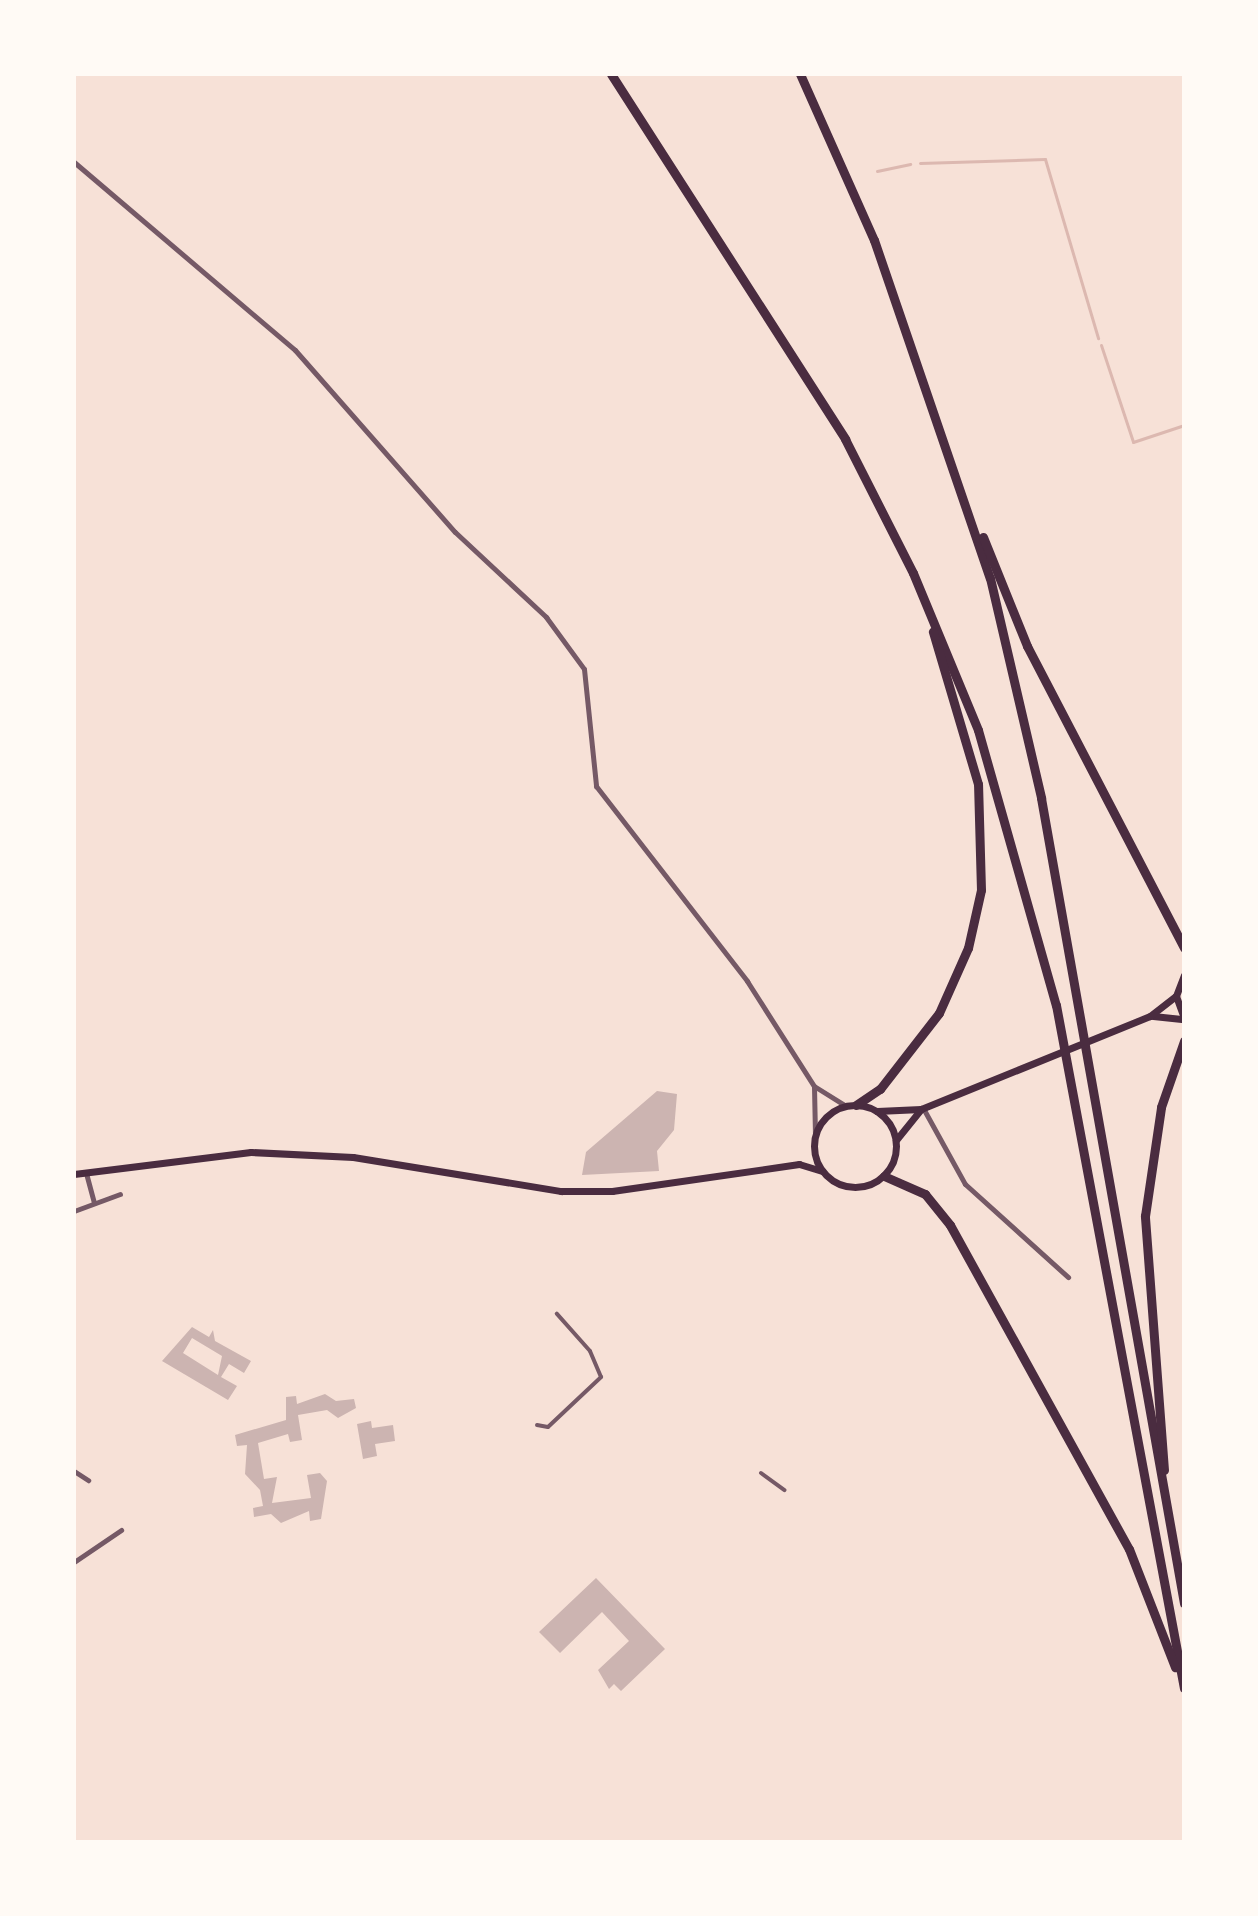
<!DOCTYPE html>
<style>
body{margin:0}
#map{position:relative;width:1258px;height:1916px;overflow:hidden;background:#f7e1d7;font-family:"Public Sans",sans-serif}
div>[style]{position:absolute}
.stream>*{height:3px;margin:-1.5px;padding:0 1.5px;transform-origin:1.5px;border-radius:1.5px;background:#dcb8b0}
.building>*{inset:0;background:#ccb4b1}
.pedestrian>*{height:4px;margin:-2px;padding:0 2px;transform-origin:2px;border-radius:2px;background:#755966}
.minor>*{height:5px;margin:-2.5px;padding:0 2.5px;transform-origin:2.5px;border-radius:2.5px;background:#755966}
.secondary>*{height:7px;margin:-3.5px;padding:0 3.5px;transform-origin:3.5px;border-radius:3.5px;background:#4a2c40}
.secondary>.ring{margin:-3.5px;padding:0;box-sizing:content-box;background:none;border:7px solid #4a2c40;border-radius:50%}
.motorway>*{height:9px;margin:-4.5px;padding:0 4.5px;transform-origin:4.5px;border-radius:4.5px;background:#4a2c40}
span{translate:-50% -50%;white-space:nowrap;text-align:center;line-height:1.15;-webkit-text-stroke:6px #fffaf5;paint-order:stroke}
.frame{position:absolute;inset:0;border:76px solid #fffaf5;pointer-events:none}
</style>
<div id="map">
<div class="stream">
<i style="left:920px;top:163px;width:125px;rotate:-1.8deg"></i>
<i style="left:1045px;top:159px;width:187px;rotate:73.5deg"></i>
<i style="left:877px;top:171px;width:34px;rotate:-12deg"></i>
<i style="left:1101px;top:345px;width:102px;rotate:71.7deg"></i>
<i style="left:1133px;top:442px;width:54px;rotate:-18.4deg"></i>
</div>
<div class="building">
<i style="clip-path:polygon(657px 1091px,677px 1094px,674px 1130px,657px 1151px,659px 1171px,582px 1175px,586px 1152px)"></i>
<i style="clip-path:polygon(evenodd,192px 1327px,209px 1337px,213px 1330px,215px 1341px,251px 1361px,244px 1373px,229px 1364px,221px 1377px,237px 1386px,228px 1400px,162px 1361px,192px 1327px,192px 1338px,222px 1356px,218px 1375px,183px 1353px,192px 1338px)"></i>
<i style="clip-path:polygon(325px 1394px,336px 1401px,354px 1399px,356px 1408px,338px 1418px,327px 1410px,298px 1415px,302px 1440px,290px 1442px,288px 1434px,258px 1443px,264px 1479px,277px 1477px,272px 1503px,311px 1498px,307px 1475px,320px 1473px,327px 1481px,321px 1519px,310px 1521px,309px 1511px,281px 1523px,271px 1514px,254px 1517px,253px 1508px,263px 1506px,260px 1490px,245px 1474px,247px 1445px,237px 1446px,235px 1435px,286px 1420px,286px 1397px,296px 1396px,297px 1404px)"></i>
<i style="clip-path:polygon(371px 1421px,372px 1428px,393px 1425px,395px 1441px,375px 1444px,377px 1456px,363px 1459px,357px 1424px)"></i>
<i style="clip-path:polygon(596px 1578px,665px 1649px,621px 1691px,614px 1684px,609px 1689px,598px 1670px,629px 1641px,602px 1612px,560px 1653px,539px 1632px)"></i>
</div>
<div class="pedestrian">
<i style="left:537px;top:1425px;width:11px;rotate:10deg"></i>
<i style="left:548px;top:1427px;width:73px;rotate:-43.3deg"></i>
<i style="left:601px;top:1377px;width:28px;rotate:-113deg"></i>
<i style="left:590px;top:1351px;width:50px;rotate:-131.7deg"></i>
<i style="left:761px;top:1473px;width:29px;rotate:36deg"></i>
</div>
<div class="minor">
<i style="left:74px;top:162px;width:290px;rotate:40.4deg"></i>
<i style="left:295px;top:350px;width:242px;rotate:48.7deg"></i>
<i style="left:455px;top:532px;width:125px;rotate:43deg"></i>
<i style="left:546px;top:617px;width:64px;rotate:53.8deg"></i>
<i style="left:584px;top:669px;width:118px;rotate:84.1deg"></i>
<i style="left:596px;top:786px;width:247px;rotate:52.2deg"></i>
<i style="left:747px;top:981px;width:125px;rotate:57.5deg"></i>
<i style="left:814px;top:1086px;width:38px;rotate:32deg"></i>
<i style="left:814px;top:1087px;width:48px;rotate:88.8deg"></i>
<i style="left:923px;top:1108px;width:87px;rotate:61.1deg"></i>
<i style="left:965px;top:1184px;width:139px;rotate:42.1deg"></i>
<i style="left:86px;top:1173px;width:31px;rotate:75deg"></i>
<i style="left:74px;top:1211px;width:49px;rotate:-20.3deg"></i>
<i style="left:1184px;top:1227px;width:68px;rotate:90deg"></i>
<i style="left:74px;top:1471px;width:17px;rotate:33deg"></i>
<i style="left:74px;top:1562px;width:57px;rotate:-34.2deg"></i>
</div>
<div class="secondary">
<i style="left:1184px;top:975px;width:22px;rotate:111deg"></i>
<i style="left:1176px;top:996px;width:23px;rotate:70deg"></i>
<i style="left:1153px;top:1016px;width:31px;rotate:6deg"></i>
<i class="ring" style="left:814px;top:1105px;width:75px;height:75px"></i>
<i style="left:877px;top:1111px;width:44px;rotate:-2.6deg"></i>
<i style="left:921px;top:1109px;width:247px;rotate:-22.1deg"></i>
<i style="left:1150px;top:1016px;width:33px;rotate:-38deg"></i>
<i style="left:896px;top:1140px;width:40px;rotate:-51deg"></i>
<i style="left:74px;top:1174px;width:178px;rotate:-7.1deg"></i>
<i style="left:251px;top:1152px;width:102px;rotate:2.8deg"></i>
<i style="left:353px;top:1157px;width:211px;rotate:9.3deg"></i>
<i style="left:561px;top:1191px;width:51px"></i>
<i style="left:612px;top:1191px;width:189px;rotate:-8.2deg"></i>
<i style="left:799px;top:1164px;width:24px;rotate:17deg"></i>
</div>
<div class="motorway">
<i style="left:611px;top:74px;width:434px;rotate:57.3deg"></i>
<i style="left:845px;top:439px;width:150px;rotate:63.1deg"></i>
<i style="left:913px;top:573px;width:170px;rotate:67.5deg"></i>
<i style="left:978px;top:730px;width:286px;rotate:74.2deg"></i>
<i style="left:1056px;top:1005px;width:695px;rotate:79.39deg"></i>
<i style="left:800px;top:74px;width:182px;rotate:66deg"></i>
<i style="left:874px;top:240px;width:357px;rotate:71.1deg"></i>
<i style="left:990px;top:578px;width:226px;rotate:76.9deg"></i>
<i style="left:1041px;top:798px;width:818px;rotate:79.93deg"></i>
<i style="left:983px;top:537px;width:118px;rotate:68deg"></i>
<i style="left:1027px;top:646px;width:340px;rotate:62.5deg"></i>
<i style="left:856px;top:1105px;width:29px;rotate:-34deg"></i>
<i style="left:880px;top:1089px;width:96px;rotate:-52.2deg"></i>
<i style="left:939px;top:1013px;width:71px;rotate:-66deg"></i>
<i style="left:968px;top:948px;width:59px;rotate:-77.4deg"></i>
<i style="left:981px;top:890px;width:106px;rotate:-91.6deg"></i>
<i style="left:978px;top:784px;width:159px;rotate:-106.5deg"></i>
<i style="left:884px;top:1176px;width:45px;rotate:23.7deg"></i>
<i style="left:925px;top:1194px;width:40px;rotate:51deg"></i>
<i style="left:950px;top:1225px;width:370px;rotate:61.1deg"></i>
<i style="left:1129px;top:1549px;width:127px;rotate:68.7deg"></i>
<i style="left:1164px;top:1470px;width:255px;rotate:-94.3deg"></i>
<i style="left:1145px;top:1216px;width:110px;rotate:-81.6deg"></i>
<i style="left:1161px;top:1107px;width:70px;rotate:-70.8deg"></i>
</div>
<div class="frame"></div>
</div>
